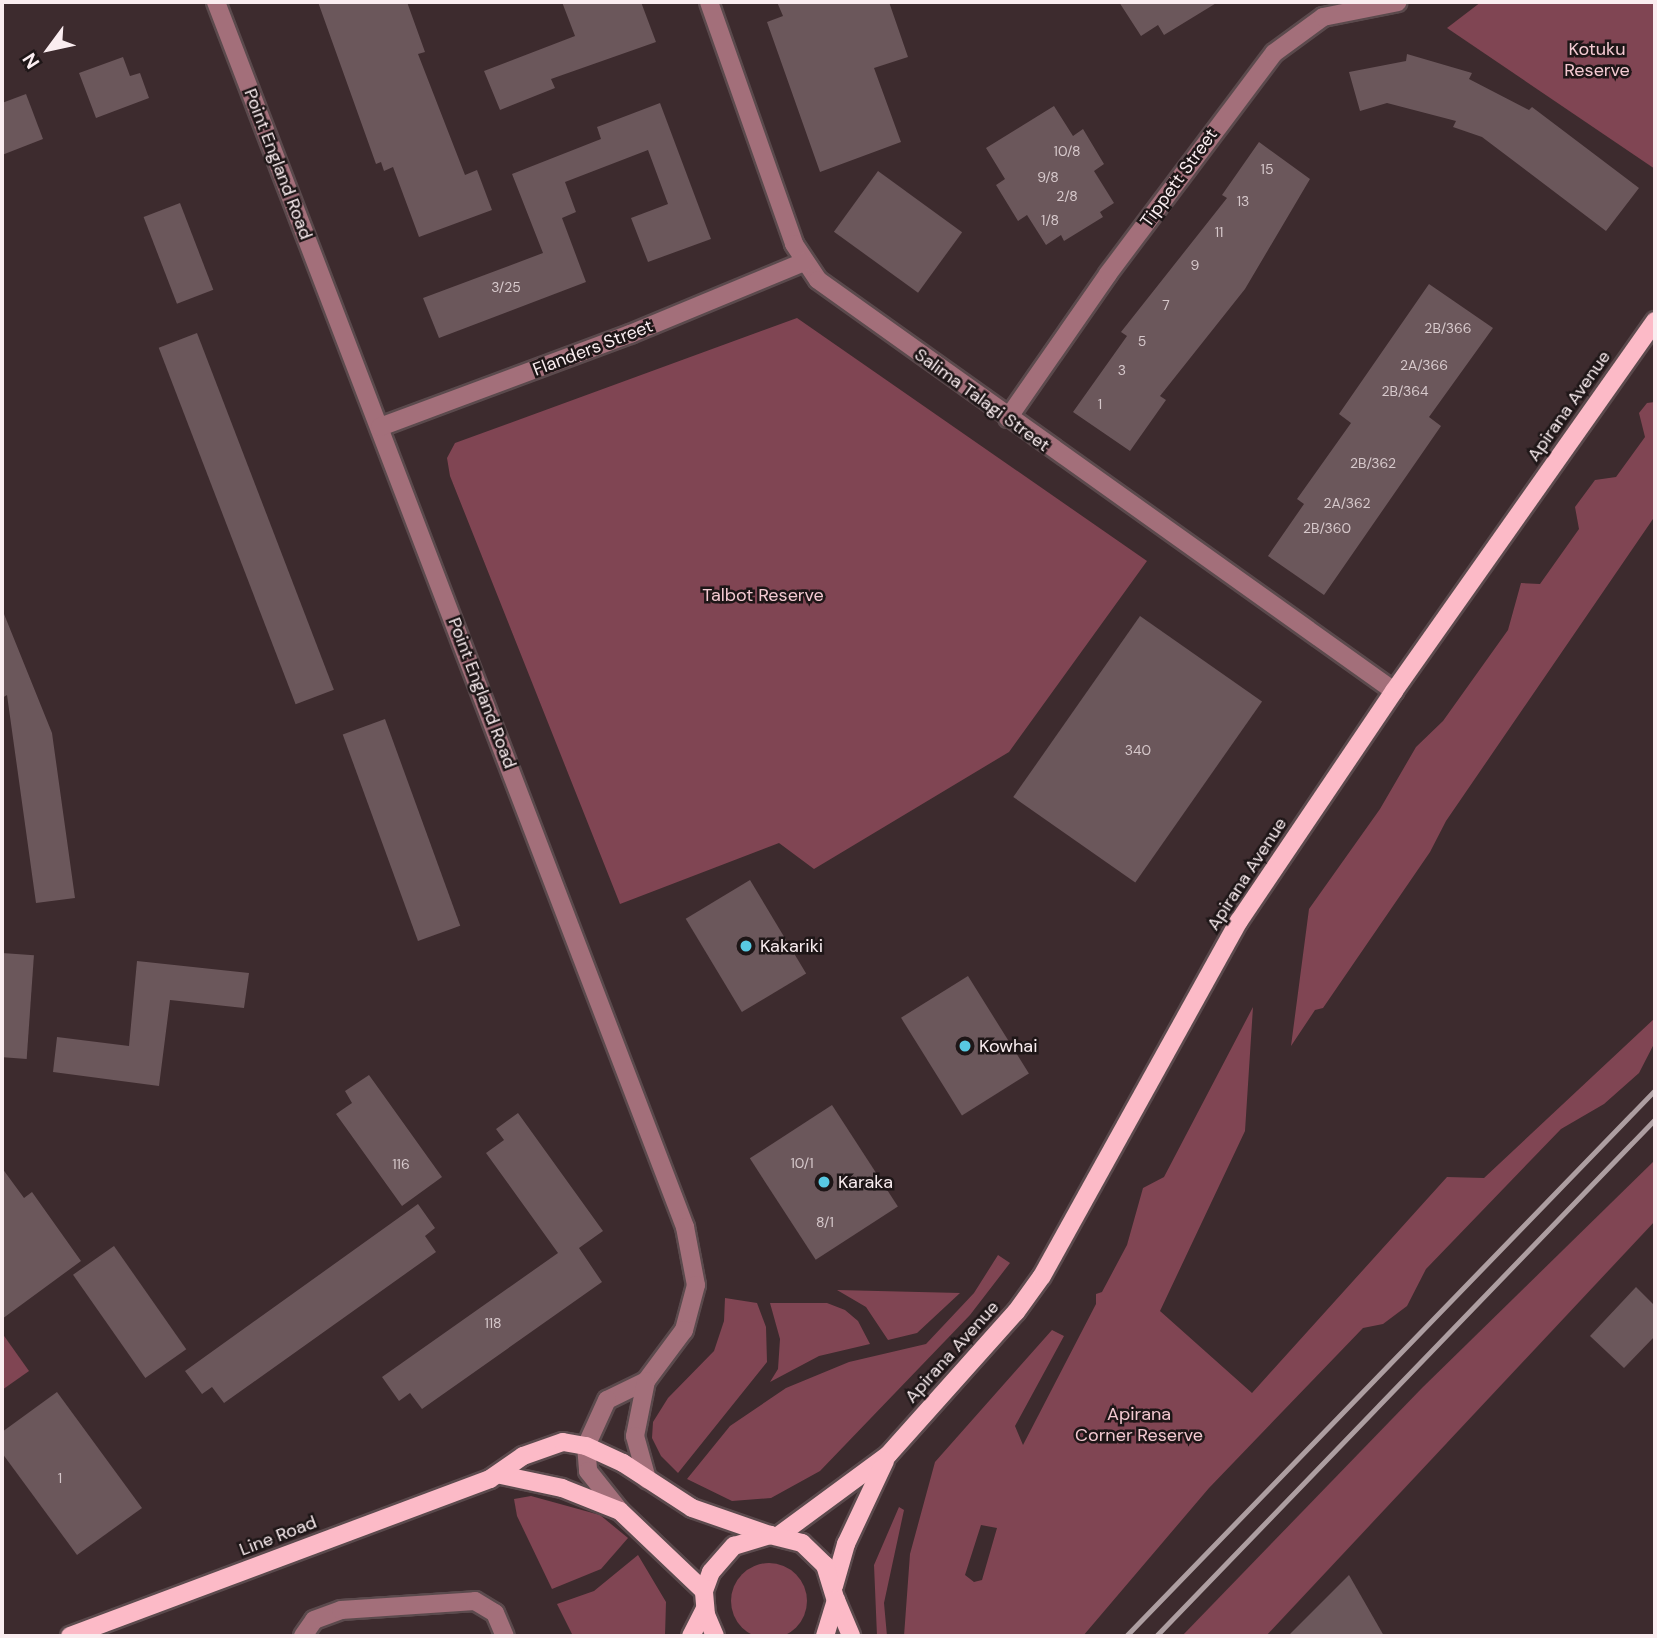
<!DOCTYPE html>
<style>
body{margin:0}
#map{position:relative;width:1657px;height:1638px;overflow:hidden;background:#3d2b2e;font-family:"DM Sans",sans-serif}
div>[style]{position:absolute}
.green>*{inset:0;background:#804553}
.round{border-radius:50%}
.building>*{inset:0;background:#6b575b;transform-origin:0 0}
.roads{filter:drop-shadow(2px 0 #5b4a4d) drop-shadow(-2px 0 #5b4a4d) drop-shadow(0 2px #5b4a4d) drop-shadow(0 -2px #5b4a4d)}
.minor>*{height:18px;margin:-9px;padding:0 9px;transform-origin:9px;border-radius:9px;background:#a36f7a}
.major>*{height:18px;margin:-9px;padding:0 9px;transform-origin:9px;border-radius:9px;background:#fcbac7}
.rail>*{height:5px;margin:-2.5px;padding:0 2.5px;transform-origin:2.5px;border-radius:2.5px;background:#ad9ea1}
.dots>*{width:19px;height:19px;translate:-50% -50%;box-sizing:border-box;border:4px solid #1e1617;border-radius:50%}
span{translate:-50% -50%;white-space:nowrap;text-align:center;line-height:1.15;-webkit-text-stroke:5px #1e1617;paint-order:stroke}
.number-label{font-size:14px;color:#d6c8cb}
.number-label span{-webkit-text-stroke-width:0}
.park-label{font-size:18px;color:#f4cad2}
.street-label{font-size:18px;color:#faedf0}
.poi-label{font-size:18px;color:#faedf0}
.left{translate:0 -50%;text-align:left}
.frame{position:absolute;inset:0;border:4px solid #faedf0;pointer-events:none}
.north{position:absolute;left:14px;top:14px;width:70px;height:70px;-webkit-text-stroke:5px #1e1617;paint-order:stroke;rotate:237deg;font-size:19px;font-weight:700;line-height:28px;text-align:center;color:#faedf0}
.north::after{content:'';display:block;margin:auto;width:24px;height:32px;background:#faedf0;clip-path:polygon(50% 0,100% 100%,50% 72%,0 100%)}
</style>
<div id="map">
<div class="green">
<i style="clip-path:polygon(1481px 2px,1655px 2px,1655px 169px,1447px 28px)"></i>
<i style="clip-path:polygon(797px 318px,1147px 561px,1009px 752px,814px 869px,779px 843px,620px 904px,450px 476px,447px 458px,455px 443px)"></i>
<i style="clip-path:polygon(1655px 402px,1655px 516px,1446px 821px,1430px 852px,1323px 1008px,1315px 1010px,1291px 1046px,1309px 909px,1380px 809px,1416px 747px,1443px 721px,1508px 630px,1521px 583px,1540px 584px,1579px 529px,1575px 507px,1595px 480px,1616px 477px,1645px 437px,1639px 413px,1647px 403px)"></i>
<i style="clip-path:polygon(evenodd,1253px 1007px,1245px 1131px,1160px 1311px,1252px 1393px,1447px 1177px,1484px 1178px,1655px 1018px,1655px 1042px,1639px 1073px,1604px 1104px,1561px 1129px,1426px 1269px,1407px 1306px,1383px 1324px,1363px 1328px,1209px 1488px,1083px 1636px,904px 1636px,910px 1554px,935px 1462px,1052px 1330px,1064px 1336px,1015px 1426px,1023px 1445px,1096px 1304px,1096px 1294px,1102px 1292px,1127px 1245px,1143px 1188px,1164px 1177px,1253px 1007px,981px 1525px,997px 1528px,982px 1580px,974px 1582px,965px 1575px,981px 1525px)"></i>
<i style="clip-path:polygon(1655px 1160px,1655px 1221px,1266px 1636px,1182px 1636px,1422px 1388px)"></i>
<i style="clip-path:polygon(998px 1255px,1010px 1263px,970px 1315px,820px 1471px,771px 1498px,732px 1501px,687px 1479px,730px 1426px,786px 1388px,849px 1362px,926px 1344px,974px 1293px)"></i>
<i style="clip-path:polygon(837px 1290px,960px 1293px,917px 1333px,888px 1340px,866px 1307px)"></i>
<i style="clip-path:polygon(725px 1298px,757px 1303px,766px 1327px,767px 1362px,678px 1473px,661px 1456px,652px 1438px,653px 1422px,668px 1398px,714px 1351px,724px 1321px)"></i>
<i style="clip-path:polygon(770px 1303px,827px 1303px,845px 1310px,858px 1321px,870px 1344px,819px 1356px,770px 1382px,778px 1369px,780px 1339px)"></i>
<i style="clip-path:polygon(2px 1333px,29px 1371px,2px 1390px)"></i>
<i style="clip-path:polygon(531px 1496px,600px 1515px,628px 1538px,601px 1569px,552px 1589px,517px 1516px,514px 1499px)"></i>
<i style="clip-path:polygon(899px 1507px,904px 1510px,884px 1603px,887px 1636px,877px 1636px,874px 1565px)"></i>
<i style="clip-path:polygon(638px 1555px,666px 1602px,665px 1636px,573px 1636px,557px 1604px,594px 1591px)"></i>
<i class="round" style="left:731px;top:1563px;width:76px;height:76px"></i>
</div>
<div class="building">
<i style="clip-path:polygon(318px 2px,407px 2px,425px 52px,418px 54px,465px 175px,477px 170px,492px 210px,419px 237px,393px 167px,384px 171px,381px 162px,376px 164px)"></i>
<i style="clip-path:polygon(562px 2px,641px 2px,656px 42px,551px 79px,555px 88px,500px 110px,484px 71px,575px 36px)"></i>
<i style="clip-path:polygon(777px 2px,889px 2px,908px 57px,874px 68px,901px 142px,820px 172px,767px 22px,783px 16px)"></i>
<i style="clip-path:polygon(1119px 2px,1218px 2px,1164px 35px,1158px 25px,1141px 36px)"></i>
<i style="clip-path:polygon(1407px 54px,1472px 73px,1469px 79px,1529px 110px,1532px 107px,1639px 188px,1606px 231px,1482px 137px,1453px 127px,1456px 121px,1387px 103px,1360px 111px,1349px 72px,1406px 61px)"></i>
<i style="clip-path:polygon(123px 57px,130px 76px,140px 73px,149px 98px,96px 118px,79px 73px)"></i>
<i style="clip-path:polygon(26px 94px,43px 139px,2px 155px,2px 103px)"></i>
<i style="clip-path:polygon(660px 103px,711px 239px,648px 262px,631px 218px,668px 204px,648px 150px,565px 182px,576px 212px,562px 218px,586px 282px,439px 338px,423px 298px,543px 253px,512px 174px,601px 139px,597px 127px)"></i>
<i style="clip-path:polygon(1054px 106px,1073px 136px,1083px 129px,1104px 164px,1094px 171px,1114px 203px,1100px 212px,1103px 217px,1064px 241px,1061px 235px,1046px 245px,1027px 215px,1018px 221px,996px 185px,1005px 179px,986px 148px)"></i>
<i style="clip-path:polygon(1259px 142px,1310px 179px,1245px 289px,1160px 396px,1166px 400px,1130px 451px,1073px 412px,1127px 336px,1121px 332px,1227px 198px,1222px 195px)"></i>
<i style="left:878px;top:171px;width:104px;height:75px;rotate:36deg"></i>
<i style="left:180px;top:203px;width:93px;height:39px;rotate:69deg"></i>
<i style="clip-path:polygon(1429px 284px,1493px 328px,1429px 417px,1441px 426px,1324px 595px,1268px 556px,1304px 504px,1297px 499px,1351px 423px,1339px 414px)"></i>
<i style="left:197px;top:333px;width:382px;height:41px;rotate:69deg"></i>
<i style="clip-path:polygon(2px 609px,52px 733px,75px 898px,36px 903px,7px 695px,2px 698px)"></i>
<i style="left:1140px;top:616px;width:149px;height:221px;rotate:35deg"></i>
<i style="left:385px;top:719px;width:220px;height:45px;rotate:70deg"></i>
<i style="left:750px;top:880px;width:109px;height:75px;rotate:59deg"></i>
<i style="left:2px;top:953px;width:32px;height:104px;rotate:4deg"></i>
<i style="clip-path:polygon(137px 961px,249px 973px,244px 1008px,170px 1000px,159px 1086px,53px 1072px,57px 1037px,129px 1046px)"></i>
<i style="left:968px;top:976px;width:115px;height:79px;rotate:58deg"></i>
<i style="clip-path:polygon(369px 1075px,442px 1177px,402px 1206px,336px 1114px,352px 1103px,345px 1091px)"></i>
<i style="left:832px;top:1105px;width:121px;height:98px;rotate:57deg"></i>
<i style="clip-path:polygon(518px 1113px,603px 1231px,579px 1248px,602px 1282px,422px 1409px,410px 1393px,399px 1401px,382px 1377px,558px 1253px,486px 1153px,504px 1140px,496px 1129px)"></i>
<i style="clip-path:polygon(2px 1168px,24px 1198px,32px 1192px,81px 1261px,2px 1319px)"></i>
<i style="clip-path:polygon(418px 1204px,435px 1228px,425px 1236px,436px 1252px,224px 1403px,212px 1387px,202px 1394px,185px 1371px)"></i>
<i style="left:114px;top:1246px;width:126px;height:50px;rotate:55deg"></i>
<i style="clip-path:polygon(1636px 1287px,1655px 1306px,1655px 1336px,1624px 1368px,1590px 1336px)"></i>
<i style="clip-path:polygon(57px 1392px,142px 1508px,77px 1555px,2px 1453px,2px 1432px)"></i>
<i style="clip-path:polygon(1349px 1575px,1384px 1636px,1288px 1636px)"></i>
</div>
<div class="roads">
<div class="minor">
<i style="left:216px;top:2px;width:1312px;rotate:69.05deg"></i>
<i style="left:685px;top:1227px;width:59px;rotate:79.3deg"></i>
<i style="left:696px;top:1285px;width:47px;rotate:104.9deg"></i>
<i style="left:684px;top:1330px;width:64px;rotate:126.7deg"></i>
<i style="left:646px;top:1381px;width:43px;rotate:154deg"></i>
<i style="left:607px;top:1400px;width:51px;rotate:114.5deg"></i>
<i style="left:586px;top:1446px;width:25px;rotate:85deg"></i>
<i style="left:588px;top:1471px;width:51px;rotate:51.3deg"></i>
<i style="left:709px;top:2px;width:256px;rotate:70.6deg"></i>
<i style="left:794px;top:244px;width:43px;rotate:56.3deg"></i>
<i style="left:818px;top:280px;width:708px;rotate:35.51deg"></i>
<i style="left:1008px;top:418px;width:175px;rotate:-55.2deg"></i>
<i style="left:1108px;top:274px;width:276px;rotate:-53.1deg"></i>
<i style="left:1274px;top:53px;width:61px;rotate:-36.3deg"></i>
<i style="left:1323px;top:17px;width:76px;rotate:-11.3deg"></i>
<i style="left:380px;top:427px;width:267px;rotate:-20.4deg"></i>
<i style="left:630px;top:334px;width:188px;rotate:-22.5deg"></i>
<i style="left:646px;top:1381px;width:56px;rotate:101.3deg"></i>
<i style="left:635px;top:1436px;width:45px;rotate:74.4deg"></i>
<i style="left:303px;top:1636px;width:19px;rotate:-55deg"></i>
<i style="left:314px;top:1620px;width:29px;rotate:-20deg"></i>
<i style="left:341px;top:1610px;width:134px;rotate:-3.8deg"></i>
<i style="left:475px;top:1601px;width:23px;rotate:31deg"></i>
<i style="left:495px;top:1613px;width:25px;rotate:67deg"></i>
</div>
<div class="major">
<i style="left:501px;top:1475px;width:62px;rotate:12deg"></i>
<i style="left:562px;top:1488px;width:62px;rotate:21.6deg"></i>
<i style="left:620px;top:1511px;width:116px;rotate:43.6deg"></i>
<i style="left:778px;top:1536px;width:137px;rotate:-36.4deg"></i>
<i style="left:888px;top:1455px;width:192px;rotate:-48.2deg"></i>
<i style="left:1016px;top:1312px;width:44px;rotate:-54.2deg"></i>
<i style="left:1042px;top:1276px;width:406px;rotate:-61deg"></i>
<i style="left:1239px;top:921px;width:277px;rotate:-56deg"></i>
<i style="left:1394px;top:691px;width:453px;rotate:-54.8deg"></i>
<i style="left:834px;top:1586px;width:44px;rotate:-74.1deg"></i>
<i style="left:846px;top:1544px;width:92px;rotate:-64.8deg"></i>
<i style="left:836px;top:1600px;width:39px;rotate:67deg"></i>
<i style="left:70px;top:1636px;width:448px;rotate:-20.5deg"></i>
<i style="left:490px;top:1479px;width:40px;rotate:-34.9deg"></i>
<i style="left:523px;top:1456px;width:42px;rotate:-19.3deg"></i>
<i style="left:563px;top:1442px;width:23px;rotate:10deg"></i>
<i style="left:586px;top:1446px;width:41px;rotate:24.7deg"></i>
<i style="left:623px;top:1463px;width:82px;rotate:33.1deg"></i>
<i style="left:692px;top:1508px;width:83px;rotate:19.1deg"></i>
<i style="left:691px;top:1636px;width:30px;rotate:-63deg"></i>
<i style="left:715px;top:1636px;width:23px;rotate:-113deg"></i>
<i style="left:706px;top:1615px;width:24px;rotate:-95deg"></i>
<i style="left:704px;top:1591px;width:20px;rotate:-70deg"></i>
<i style="left:711px;top:1572px;width:35px;rotate:-49deg"></i>
<i style="left:734px;top:1546px;width:38px;rotate:-17deg"></i>
<i style="left:770px;top:1535px;width:33px;rotate:14deg"></i>
<i style="left:802px;top:1543px;width:32px;rotate:44deg"></i>
<i style="left:825px;top:1565px;width:37px;rotate:73deg"></i>
<i style="left:836px;top:1600px;width:38px;rotate:107deg"></i>
</div>
</div>
<div class="rail">
<i style="left:1126px;top:1636px;width:760px;rotate:-45.91deg"></i>
<i style="left:1156px;top:1636px;width:719px;rotate:-46.01deg"></i>
</div>
<div class="dots">
<i style="left:746px;top:946px;background:#58c9e3"></i>
<i style="left:965px;top:1046px;background:#58c9e3"></i>
<i style="left:824px;top:1182px;background:#58c9e3"></i>
</div>
<div class="number-label">
<span style="left:1067px;top:151px">10/8</span>
<span style="left:1267px;top:169px">15</span>
<span style="left:1048px;top:177px">9/8</span>
<span style="left:1067px;top:196px">2/8</span>
<span style="left:1243px;top:201px">13</span>
<span style="left:1050px;top:220px">1/8</span>
<span style="left:1219px;top:232px">11</span>
<span style="left:1195px;top:265px">9</span>
<span style="left:506px;top:287px">3/25</span>
<span style="left:1166px;top:305px">7</span>
<span style="left:1448px;top:328px">2B/366</span>
<span style="left:1142px;top:341px">5</span>
<span style="left:1424px;top:365px">2A/366</span>
<span style="left:1122px;top:370px">3</span>
<span style="left:1405px;top:391px">2B/364</span>
<span style="left:1100px;top:404px">1</span>
<span style="left:1373px;top:463px">2B/362</span>
<span style="left:1347px;top:503px">2A/362</span>
<span style="left:1327px;top:528px">2B/360</span>
<span style="left:1138px;top:750px">340</span>
<span style="left:802px;top:1163px">10/1</span>
<span style="left:401px;top:1164px">116</span>
<span style="left:825px;top:1222px">8/1</span>
<span style="left:493px;top:1323px">118</span>
<span style="left:60px;top:1478px">1</span>
</div>
<div class="park-label">
<span style="left:1597px;top:60px">Kotuku<br>Reserve</span>
<span style="left:763px;top:595px">Talbot Reserve</span>
<span style="left:1139px;top:1425px">Apirana<br>Corner Reserve</span>
</div>
<div class="street-label">
<span style="left:278px;top:164px;rotate:69deg">Point England Road</span>
<span style="left:1179px;top:178px;rotate:-54deg">Tippett Street</span>
<span style="left:593px;top:348px;rotate:-21deg">Flanders Street</span>
<span style="left:982px;top:400px;rotate:36deg">Salima Talagi Street</span>
<span style="left:1569px;top:406px;rotate:-55deg">Apirana Avenue</span>
<span style="left:482px;top:693px;rotate:69deg">Point England Road</span>
<span style="left:1247px;top:874px;rotate:-57deg">Apirana Avenue</span>
<span style="left:952px;top:1352px;rotate:-48deg">Apirana Avenue</span>
<span style="left:278px;top:1536px;rotate:-21deg">Line Road</span>
</div>
<div class="poi-label">
<span class="left" style="left:760px;top:946px">Kakariki</span>
<span class="left" style="left:979px;top:1046px">Kowhai</span>
<span class="left" style="left:838px;top:1182px">Karaka</span>
</div>
<div class="frame"></div>
<div class="north">N</div>
</div>
